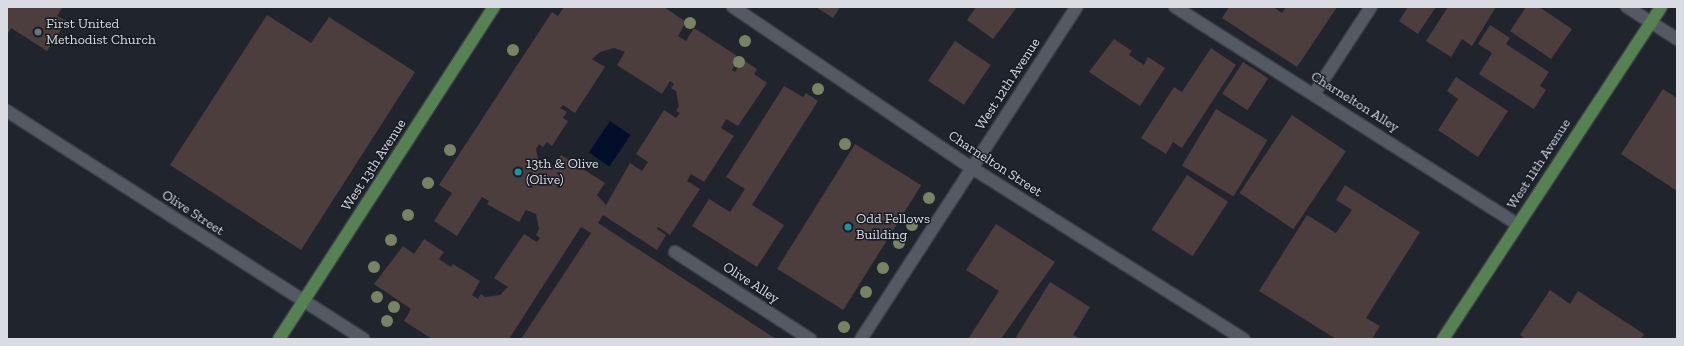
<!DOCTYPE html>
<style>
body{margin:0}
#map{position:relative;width:1684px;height:346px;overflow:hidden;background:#20252d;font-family:"Zilla Slab",serif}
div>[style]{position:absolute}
.water>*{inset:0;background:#030e2a;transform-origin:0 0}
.building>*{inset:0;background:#4b3e3c;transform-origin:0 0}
.roads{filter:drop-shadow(1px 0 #3c3f46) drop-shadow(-1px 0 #3c3f46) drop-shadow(0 1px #3c3f46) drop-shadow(0 -1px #3c3f46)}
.minor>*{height:12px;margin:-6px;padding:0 6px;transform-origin:6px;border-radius:6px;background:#545a64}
.major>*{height:12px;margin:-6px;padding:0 6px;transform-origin:6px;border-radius:6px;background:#558251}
.trees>*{width:12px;height:12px;margin:-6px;border-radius:50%;background:#798261}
.dots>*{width:11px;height:11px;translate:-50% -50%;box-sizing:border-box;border:2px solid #171b24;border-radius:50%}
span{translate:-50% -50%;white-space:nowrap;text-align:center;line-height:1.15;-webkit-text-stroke:3px #171b24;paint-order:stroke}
.poi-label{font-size:14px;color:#d9dce2}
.left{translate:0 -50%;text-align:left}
.street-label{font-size:14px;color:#d9dce2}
.frame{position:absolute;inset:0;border:8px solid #d9dce2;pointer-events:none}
</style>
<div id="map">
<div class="water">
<i style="left:610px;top:121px;width:25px;height:38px;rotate:34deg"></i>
</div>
<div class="building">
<i style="clip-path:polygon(7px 7px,63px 7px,57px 16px,67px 21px,47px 51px,11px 28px,7px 35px)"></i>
<i style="clip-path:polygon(evenodd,564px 7px,664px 7px,686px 22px,678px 36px,686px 41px,694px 28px,740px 58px,732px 70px,735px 72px,743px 60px,757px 69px,754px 74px,767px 83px,738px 126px,726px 119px,721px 128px,734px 136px,704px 182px,691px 174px,687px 181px,700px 189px,670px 235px,658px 227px,657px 229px,666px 235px,657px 250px,603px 215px,598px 223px,776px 339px,521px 339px,591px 233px,581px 227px,509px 339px,432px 339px,404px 321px,411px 309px,374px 284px,403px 246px,414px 254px,424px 239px,444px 252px,439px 259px,451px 267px,453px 264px,480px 281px,472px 295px,478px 299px,481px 294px,485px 297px,500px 295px,508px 287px,494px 278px,524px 234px,537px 242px,540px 238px,536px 235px,539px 229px,536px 214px,526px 210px,519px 222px,487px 204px,489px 201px,482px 197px,457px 236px,434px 221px,452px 193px,439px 185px,552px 12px,558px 16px,564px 7px,614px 48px,625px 52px,617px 65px,662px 94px,670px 81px,674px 84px,671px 88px,676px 91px,679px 106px,676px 111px,680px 113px,676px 118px,664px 110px,636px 154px,648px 162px,642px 171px,630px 163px,606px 205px,597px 195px,605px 183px,561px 155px,553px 166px,548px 163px,545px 168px,539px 164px,536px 149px,539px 144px,543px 147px,547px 142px,552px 146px,568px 121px,563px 118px,567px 112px,560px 108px,563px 105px,575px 113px,605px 67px,592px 59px,600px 52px,614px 48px)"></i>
<i style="clip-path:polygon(816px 7px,840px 7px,833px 18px)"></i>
<i style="clip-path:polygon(976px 7px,1017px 7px,993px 39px,967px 20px)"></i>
<i style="clip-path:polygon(1229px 7px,1273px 7px,1282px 13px,1286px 7px,1337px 7px,1297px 67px,1222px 18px)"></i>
<i style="clip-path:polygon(1408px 7px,1436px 7px,1418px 34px,1399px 21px)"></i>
<i style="clip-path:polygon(1448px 7px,1496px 7px,1472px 46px,1462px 39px,1451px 57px,1426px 41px)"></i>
<i style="clip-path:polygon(1526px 7px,1539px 7px,1572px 29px,1551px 59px,1510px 31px)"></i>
<i style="clip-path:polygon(267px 15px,311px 43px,329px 17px,415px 72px,301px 250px,170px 165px)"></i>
<i style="clip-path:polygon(1490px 25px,1510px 38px,1506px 44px,1549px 72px,1540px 86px,1546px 90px,1534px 109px,1479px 74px,1492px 53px,1478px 44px)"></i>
<i style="clip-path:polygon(1114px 39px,1132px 51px,1129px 55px,1144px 65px,1148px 57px,1165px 68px,1140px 106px,1089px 72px)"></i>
<i style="left:955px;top:41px;width:43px;height:48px;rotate:34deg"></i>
<i style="clip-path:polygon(1211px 48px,1236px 65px,1182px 148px,1173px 142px,1166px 154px,1141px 138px,1174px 87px,1182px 92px)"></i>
<i style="left:1243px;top:62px;width:30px;height:38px;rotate:33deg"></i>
<i style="clip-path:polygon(1456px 77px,1508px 111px,1478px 157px,1438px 130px,1458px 99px,1447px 91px)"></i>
<i style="clip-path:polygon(784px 86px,803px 97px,806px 93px,818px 101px,752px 205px,784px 225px,757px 267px,692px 226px,709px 199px,730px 212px,745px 189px,726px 177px)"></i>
<i style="clip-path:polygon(1663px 89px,1677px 98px,1677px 191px,1621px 154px)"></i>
<i style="left:1216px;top:109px;width:60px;height:66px;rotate:31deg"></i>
<i style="left:1292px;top:115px;width:65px;height:94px;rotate:34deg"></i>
<i style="left:855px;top:144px;width:78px;height:147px;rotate:32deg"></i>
<i style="left:1187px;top:175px;width:49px;height:65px;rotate:33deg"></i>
<i style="clip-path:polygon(1345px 185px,1420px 232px,1366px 318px,1380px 326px,1372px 339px,1336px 339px,1259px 291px,1307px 215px,1336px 233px,1352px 210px,1336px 200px)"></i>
<i style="clip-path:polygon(996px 224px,1055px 262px,1001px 339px,968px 339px,999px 291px,966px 270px)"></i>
<i style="clip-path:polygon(1050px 282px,1090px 307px,1073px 335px,1080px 339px,1019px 339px,1016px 337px)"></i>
<i style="clip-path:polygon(1550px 290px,1570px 304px,1578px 291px,1644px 334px,1641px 339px,1526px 339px,1520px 335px)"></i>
</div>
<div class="roads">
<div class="minor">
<i style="left:733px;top:7px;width:288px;rotate:34deg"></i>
<i style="left:972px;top:168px;width:321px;rotate:32.2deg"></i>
<i style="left:1175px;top:7px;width:405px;rotate:32.4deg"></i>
<i style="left:1627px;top:7px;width:59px;rotate:32.6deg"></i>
<i style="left:1314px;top:94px;width:104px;rotate:-56.8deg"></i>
<i style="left:7px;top:111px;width:423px;rotate:32.6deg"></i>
<i style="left:675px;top:252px;width:161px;rotate:32.8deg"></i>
<i style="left:861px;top:339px;width:396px;rotate:-57deg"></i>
</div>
<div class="major">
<i style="left:279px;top:339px;width:396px;rotate:-57.1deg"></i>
<i style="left:1443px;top:339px;width:397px;rotate:-56.7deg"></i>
</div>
</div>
<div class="trees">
<i style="left:690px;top:23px"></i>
<i style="left:745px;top:41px"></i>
<i style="left:513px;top:50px"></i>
<i style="left:739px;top:62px"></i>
<i style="left:818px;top:89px"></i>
<i style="left:845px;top:144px"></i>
<i style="left:450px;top:150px"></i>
<i style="left:428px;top:183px"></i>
<i style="left:929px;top:198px"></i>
<i style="left:408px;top:215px"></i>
<i style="left:912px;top:225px"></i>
<i style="left:391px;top:240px"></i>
<i style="left:899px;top:243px"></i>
<i style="left:374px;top:267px"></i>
<i style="left:883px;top:268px"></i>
<i style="left:866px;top:292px"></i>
<i style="left:377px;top:297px"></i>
<i style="left:394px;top:307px"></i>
<i style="left:387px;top:321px"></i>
<i style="left:844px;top:327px"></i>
</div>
<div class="dots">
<i style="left:38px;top:32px;background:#6b7280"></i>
<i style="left:518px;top:172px;background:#0f9aa8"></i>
<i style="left:848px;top:227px;background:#0f9aa8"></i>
</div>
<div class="poi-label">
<span class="left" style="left:46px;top:32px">First United<br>Methodist Church</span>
<span class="left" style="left:526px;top:172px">13th &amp; Olive<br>(Olive)</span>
<span class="left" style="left:856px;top:227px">Odd Fellows<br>Building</span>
</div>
<div class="street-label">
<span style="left:1008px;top:84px;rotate:-57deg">West 12th Avenue</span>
<span style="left:1355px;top:102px;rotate:32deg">Charnelton Alley</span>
<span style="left:995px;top:164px;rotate:33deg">Charnelton Street</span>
<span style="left:1539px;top:164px;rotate:-57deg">West 11th Avenue</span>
<span style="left:374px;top:165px;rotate:-57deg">West 13th Avenue</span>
<span style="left:193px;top:213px;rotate:33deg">Olive Street</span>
<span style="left:751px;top:283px;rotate:33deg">Olive Alley</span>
</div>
<div class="frame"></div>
</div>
